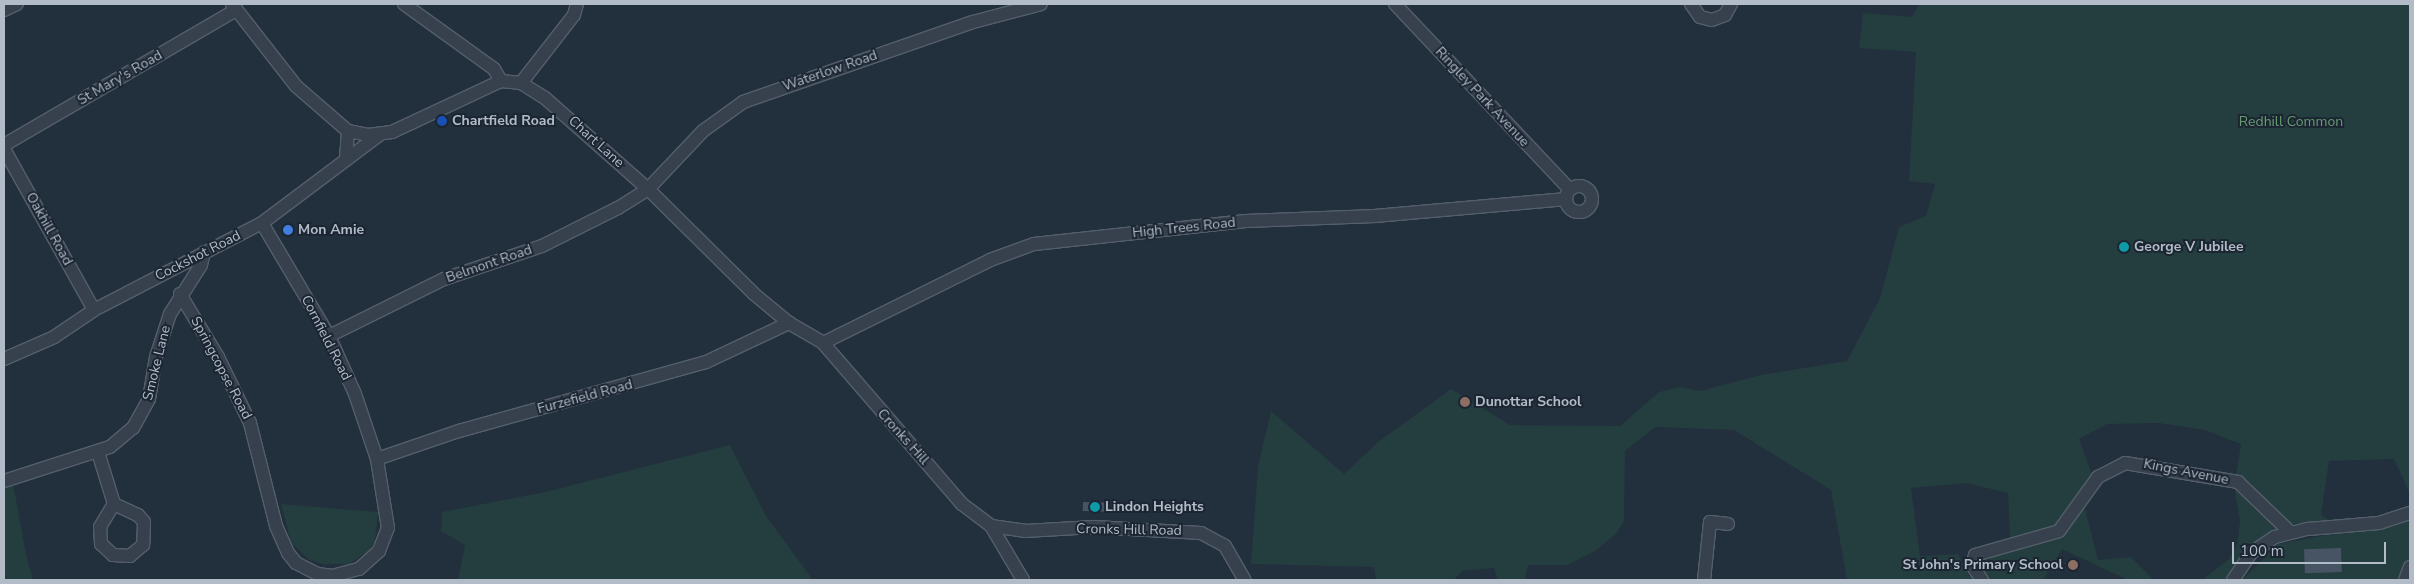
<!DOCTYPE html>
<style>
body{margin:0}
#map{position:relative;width:2414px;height:584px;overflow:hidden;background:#222f3d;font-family:"Nunito Sans",sans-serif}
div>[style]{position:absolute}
.green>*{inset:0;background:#243d3e}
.building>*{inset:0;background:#465464;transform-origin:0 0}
.roads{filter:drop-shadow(1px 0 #545f6b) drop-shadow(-1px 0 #545f6b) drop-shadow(0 1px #545f6b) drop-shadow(0 -1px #545f6b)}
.minor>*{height:12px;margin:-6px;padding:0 6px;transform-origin:6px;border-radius:6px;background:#36414d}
.minor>.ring{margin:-6px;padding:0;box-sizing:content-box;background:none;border:12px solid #36414d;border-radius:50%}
.dots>*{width:14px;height:14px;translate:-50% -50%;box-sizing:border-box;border:2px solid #1b2632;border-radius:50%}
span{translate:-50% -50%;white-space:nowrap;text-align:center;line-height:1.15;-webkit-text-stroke:4px #1b2632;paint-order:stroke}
.street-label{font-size:14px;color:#b2bcc9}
.poi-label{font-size:14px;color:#b2bcc9;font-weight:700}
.left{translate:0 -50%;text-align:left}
.right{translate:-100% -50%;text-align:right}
.park-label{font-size:14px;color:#689b71}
.frame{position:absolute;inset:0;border:5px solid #b2bcc9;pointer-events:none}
.scale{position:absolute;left:2232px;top:542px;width:154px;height:22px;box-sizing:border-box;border:2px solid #b2bcc9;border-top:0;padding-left:6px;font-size:15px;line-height:18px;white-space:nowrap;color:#b2bcc9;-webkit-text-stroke:4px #1b2632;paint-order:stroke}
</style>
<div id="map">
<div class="green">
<i style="clip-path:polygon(1919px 4px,2410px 4px,2410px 494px,2394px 459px,2329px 461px,2321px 515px,2330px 521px,2290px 524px,2236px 475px,2241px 444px,2205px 430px,2158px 423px,2107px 424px,2079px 439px,2092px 475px,2056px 526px,2010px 541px,2008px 493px,1966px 483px,1911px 488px,1920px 556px,1958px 554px,1969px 576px,1989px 570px,1990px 557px,2051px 538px,2084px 505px,2098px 560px,2131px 557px,2154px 580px,2128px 580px,2062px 549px,2043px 580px,1847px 580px,1831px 490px,1734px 430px,1655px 427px,1625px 451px,1624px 521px,1616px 534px,1595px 551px,1567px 565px,1528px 565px,1525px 580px,1498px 580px,1494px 568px,1462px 571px,1454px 580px,1376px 580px,1374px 567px,1251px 564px,1258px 466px,1271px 411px,1344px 474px,1378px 442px,1451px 389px,1510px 425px,1620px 426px,1659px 392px,1680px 387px,1700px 391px,1761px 375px,1847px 361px,1880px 298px,1899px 227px,1926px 216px,1935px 184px,1909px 181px,1916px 52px,1859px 48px,1863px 13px,1912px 17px)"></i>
<i style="clip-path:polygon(730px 445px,766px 516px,813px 580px,458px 580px,465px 545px,441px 531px,442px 512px,545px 492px)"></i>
<i style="clip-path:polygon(13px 483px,26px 554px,33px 580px,4px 580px,4px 486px)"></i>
<i style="clip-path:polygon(2234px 486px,2281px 528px,2259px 539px,2225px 580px,2202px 580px,2229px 559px,2237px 545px,2240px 521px)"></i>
<i style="clip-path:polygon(281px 504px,378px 512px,375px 541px,369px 551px,349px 564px,323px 564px,309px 560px,291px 542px)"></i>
<i style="clip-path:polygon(2410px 520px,2410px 580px,2242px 580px,2278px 544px)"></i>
</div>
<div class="building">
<i style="left:1083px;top:502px;width:25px;height:9px;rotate:2deg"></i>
<i style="left:2341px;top:548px;width:24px;height:37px;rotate:88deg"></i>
</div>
<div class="roads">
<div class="minor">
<i style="left:232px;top:4px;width:104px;rotate:52deg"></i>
<i style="left:296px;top:86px;width:69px;rotate:40.9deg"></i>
<i style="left:348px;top:131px;width:20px;rotate:11deg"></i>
<i style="left:368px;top:135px;width:24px;rotate:-7deg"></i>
<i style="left:392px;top:132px;width:120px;rotate:-25.1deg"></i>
<i style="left:501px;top:81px;width:20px;rotate:6deg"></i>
<i style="left:521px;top:83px;width:28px;rotate:32deg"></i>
<i style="left:545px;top:98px;width:137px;rotate:41.5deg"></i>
<i style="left:648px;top:189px;width:149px;rotate:44.7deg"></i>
<i style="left:754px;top:294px;width:45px;rotate:39.6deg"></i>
<i style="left:789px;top:323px;width:39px;rotate:30deg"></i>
<i style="left:823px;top:343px;width:213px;rotate:49.2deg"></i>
<i style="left:962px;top:504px;width:36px;rotate:37deg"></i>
<i style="left:991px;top:526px;width:63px;rotate:59.3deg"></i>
<i style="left:404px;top:4px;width:111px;rotate:35.8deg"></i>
<i style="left:494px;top:69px;width:14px;rotate:60deg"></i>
<i style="left:1395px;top:4px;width:255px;rotate:46.7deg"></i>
<i style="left:1691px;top:4px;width:16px;rotate:55deg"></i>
<i style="left:1700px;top:17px;width:12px;rotate:14deg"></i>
<i style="left:1712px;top:20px;width:14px;rotate:-21deg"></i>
<i style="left:1725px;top:15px;width:13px;rotate:-61deg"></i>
<i style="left:4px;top:10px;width:14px;rotate:-25deg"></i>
<i style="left:521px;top:83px;width:86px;rotate:-52.1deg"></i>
<i style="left:574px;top:15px;width:11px;rotate:-75deg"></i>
<i style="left:4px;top:145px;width:268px;rotate:-30.2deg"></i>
<i style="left:4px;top:149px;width:184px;rotate:60.8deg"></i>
<i style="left:346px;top:159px;width:28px;rotate:-86deg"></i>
<i class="ring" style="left:1566px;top:186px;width:14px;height:14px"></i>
<i style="left:180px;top:294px;width:74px;rotate:58.9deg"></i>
<i style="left:218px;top:357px;width:73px;rotate:64.1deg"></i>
<i style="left:250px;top:423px;width:106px;rotate:75.8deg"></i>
<i style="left:276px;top:526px;width:30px;rotate:66deg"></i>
<i style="left:288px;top:553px;width:13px;rotate:51deg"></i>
<i style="left:296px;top:563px;width:25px;rotate:27deg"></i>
<i style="left:318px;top:574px;width:14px;rotate:8deg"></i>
<i style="left:332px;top:576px;width:28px;rotate:-15deg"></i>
<i style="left:359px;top:569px;width:27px;rotate:-42deg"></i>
<i style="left:379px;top:551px;width:25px;rotate:-69deg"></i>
<i style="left:388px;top:528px;width:70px;rotate:-99.1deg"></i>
<i style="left:377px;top:459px;width:69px;rotate:-108.7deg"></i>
<i style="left:355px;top:394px;width:64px;rotate:-114.1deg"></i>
<i style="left:329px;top:336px;width:131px;rotate:-120.7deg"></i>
<i style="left:329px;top:336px;width:128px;rotate:-26.4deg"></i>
<i style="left:444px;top:279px;width:103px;rotate:-18.6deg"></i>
<i style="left:542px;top:246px;width:85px;rotate:-26.6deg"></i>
<i style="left:618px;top:208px;width:36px;rotate:-32deg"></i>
<i style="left:648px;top:189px;width:80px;rotate:-46.5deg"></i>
<i style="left:703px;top:131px;width:49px;rotate:-35.9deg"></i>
<i style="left:743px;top:102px;width:244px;rotate:-19.2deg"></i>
<i style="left:973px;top:22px;width:70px;rotate:-14.8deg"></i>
<i style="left:823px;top:343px;width:186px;rotate:-26.4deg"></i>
<i style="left:990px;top:260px;width:47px;rotate:-20deg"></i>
<i style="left:1034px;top:244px;width:213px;rotate:-6.2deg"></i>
<i style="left:1246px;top:221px;width:129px;rotate:-2.2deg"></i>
<i style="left:1375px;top:216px;width:192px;rotate:-5.1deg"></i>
<i style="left:4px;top:359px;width:55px;rotate:-23.7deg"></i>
<i style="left:54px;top:337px;width:48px;rotate:-34deg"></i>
<i style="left:94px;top:310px;width:189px;rotate:-27.4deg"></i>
<i style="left:262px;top:223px;width:146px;rotate:-36.9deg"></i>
<i style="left:98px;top:452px;width:54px;rotate:72.9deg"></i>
<i style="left:114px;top:504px;width:26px;rotate:25deg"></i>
<i style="left:138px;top:515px;width:9px;rotate:49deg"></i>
<i style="left:144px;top:522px;width:23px;rotate:92deg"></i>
<i style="left:143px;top:545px;width:17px;rotate:140deg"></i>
<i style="left:130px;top:556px;width:17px;rotate:-177deg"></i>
<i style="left:113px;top:555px;width:16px;rotate:-137deg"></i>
<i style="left:101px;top:544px;width:17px;rotate:-93deg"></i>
<i style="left:100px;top:527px;width:27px;rotate:-59deg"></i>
<i style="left:377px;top:459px;width:87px;rotate:-18.9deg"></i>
<i style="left:459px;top:431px;width:256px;rotate:-15.6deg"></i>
<i style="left:706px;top:362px;width:92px;rotate:-25.2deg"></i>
<i style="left:4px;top:481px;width:111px;rotate:-17.8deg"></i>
<i style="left:110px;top:447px;width:30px;rotate:-40deg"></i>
<i style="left:133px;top:428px;width:33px;rotate:-61deg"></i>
<i style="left:149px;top:399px;width:43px;rotate:-80.5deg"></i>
<i style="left:156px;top:357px;width:45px;rotate:-72deg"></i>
<i style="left:170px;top:314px;width:58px;rotate:-57.7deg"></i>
<i style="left:201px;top:265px;width:13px;rotate:-77deg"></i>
<i style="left:991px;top:526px;width:34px;rotate:8deg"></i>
<i style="left:1025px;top:531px;width:69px;rotate:-3.3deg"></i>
<i style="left:1094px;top:527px;width:107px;rotate:3.2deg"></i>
<i style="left:1201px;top:533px;width:27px;rotate:28deg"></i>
<i style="left:1225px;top:546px;width:39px;rotate:60deg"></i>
<i style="left:1704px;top:580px;width:58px;rotate:-84.1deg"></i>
<i style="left:1710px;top:522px;width:18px;rotate:6deg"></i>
<i style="left:1982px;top:580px;width:18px;rotate:-124deg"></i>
<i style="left:1972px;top:565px;width:10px;rotate:-73deg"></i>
<i style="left:1975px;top:555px;width:87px;rotate:-15.9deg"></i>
<i style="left:2059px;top:531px;width:67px;rotate:-54.2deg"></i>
<i style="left:2098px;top:477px;width:30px;rotate:-27deg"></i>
<i style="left:2125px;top:463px;width:115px;rotate:9.5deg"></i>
<i style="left:2238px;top:482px;width:72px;rotate:43.9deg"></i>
<i style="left:2233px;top:580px;width:32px;rotate:-56deg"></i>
<i style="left:2251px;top:553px;width:29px;rotate:-34deg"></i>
<i style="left:2275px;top:537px;width:34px;rotate:-14deg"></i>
<i style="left:2308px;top:529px;width:71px;rotate:-4.8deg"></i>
<i style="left:2379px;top:523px;width:33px;rotate:-18deg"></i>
<i style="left:2405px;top:580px;width:14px;rotate:-69deg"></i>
</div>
</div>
<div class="dots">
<i style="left:442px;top:121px;background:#1a4fb4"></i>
<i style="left:288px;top:230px;background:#3f7fe0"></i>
<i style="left:2124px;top:247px;background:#0f9aa8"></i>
<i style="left:1465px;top:402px;background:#8d6e63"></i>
<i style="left:1095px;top:507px;background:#0f9aa8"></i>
<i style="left:2073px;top:565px;background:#8d6e63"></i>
</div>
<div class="street-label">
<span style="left:830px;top:71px;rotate:-19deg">Waterlow Road</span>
<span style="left:120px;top:78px;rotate:-30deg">St Mary's Road</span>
<span style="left:1482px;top:97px;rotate:47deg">Ringley Park Avenue</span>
<span style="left:596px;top:142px;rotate:42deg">Chart Lane</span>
<span style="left:1184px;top:228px;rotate:-6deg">High Trees Road</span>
<span style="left:49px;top:229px;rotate:61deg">Oakhill Road</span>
<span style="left:198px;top:256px;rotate:-27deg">Cockshot Road</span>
<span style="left:489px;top:264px;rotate:-19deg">Belmont Road</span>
<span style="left:326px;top:338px;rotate:63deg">Cornfield Road</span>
<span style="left:157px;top:363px;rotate:-76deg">Smoke Lane</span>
<span style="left:221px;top:368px;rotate:62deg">Springcopse Road</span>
<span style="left:585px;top:397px;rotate:-15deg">Furzefield Road</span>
<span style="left:903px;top:437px;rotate:48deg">Cronks Hill</span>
<span style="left:2186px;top:472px;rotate:11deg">Kings Avenue</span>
<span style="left:1129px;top:530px;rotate:1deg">Cronks Hill Road</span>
</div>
<div class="poi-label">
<span class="left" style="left:452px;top:121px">Chartfield Road</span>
<span class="left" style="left:298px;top:230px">Mon Amie</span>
<span class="left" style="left:2134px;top:247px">George V Jubilee</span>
<span class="left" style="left:1475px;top:402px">Dunottar School</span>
<span class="left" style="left:1105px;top:507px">Lindon Heights</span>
<span class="right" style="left:2063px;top:565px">St John's Primary School</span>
</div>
<div class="park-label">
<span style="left:2291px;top:122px">Redhill Common</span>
</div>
<div class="frame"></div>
<div class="scale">100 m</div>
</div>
